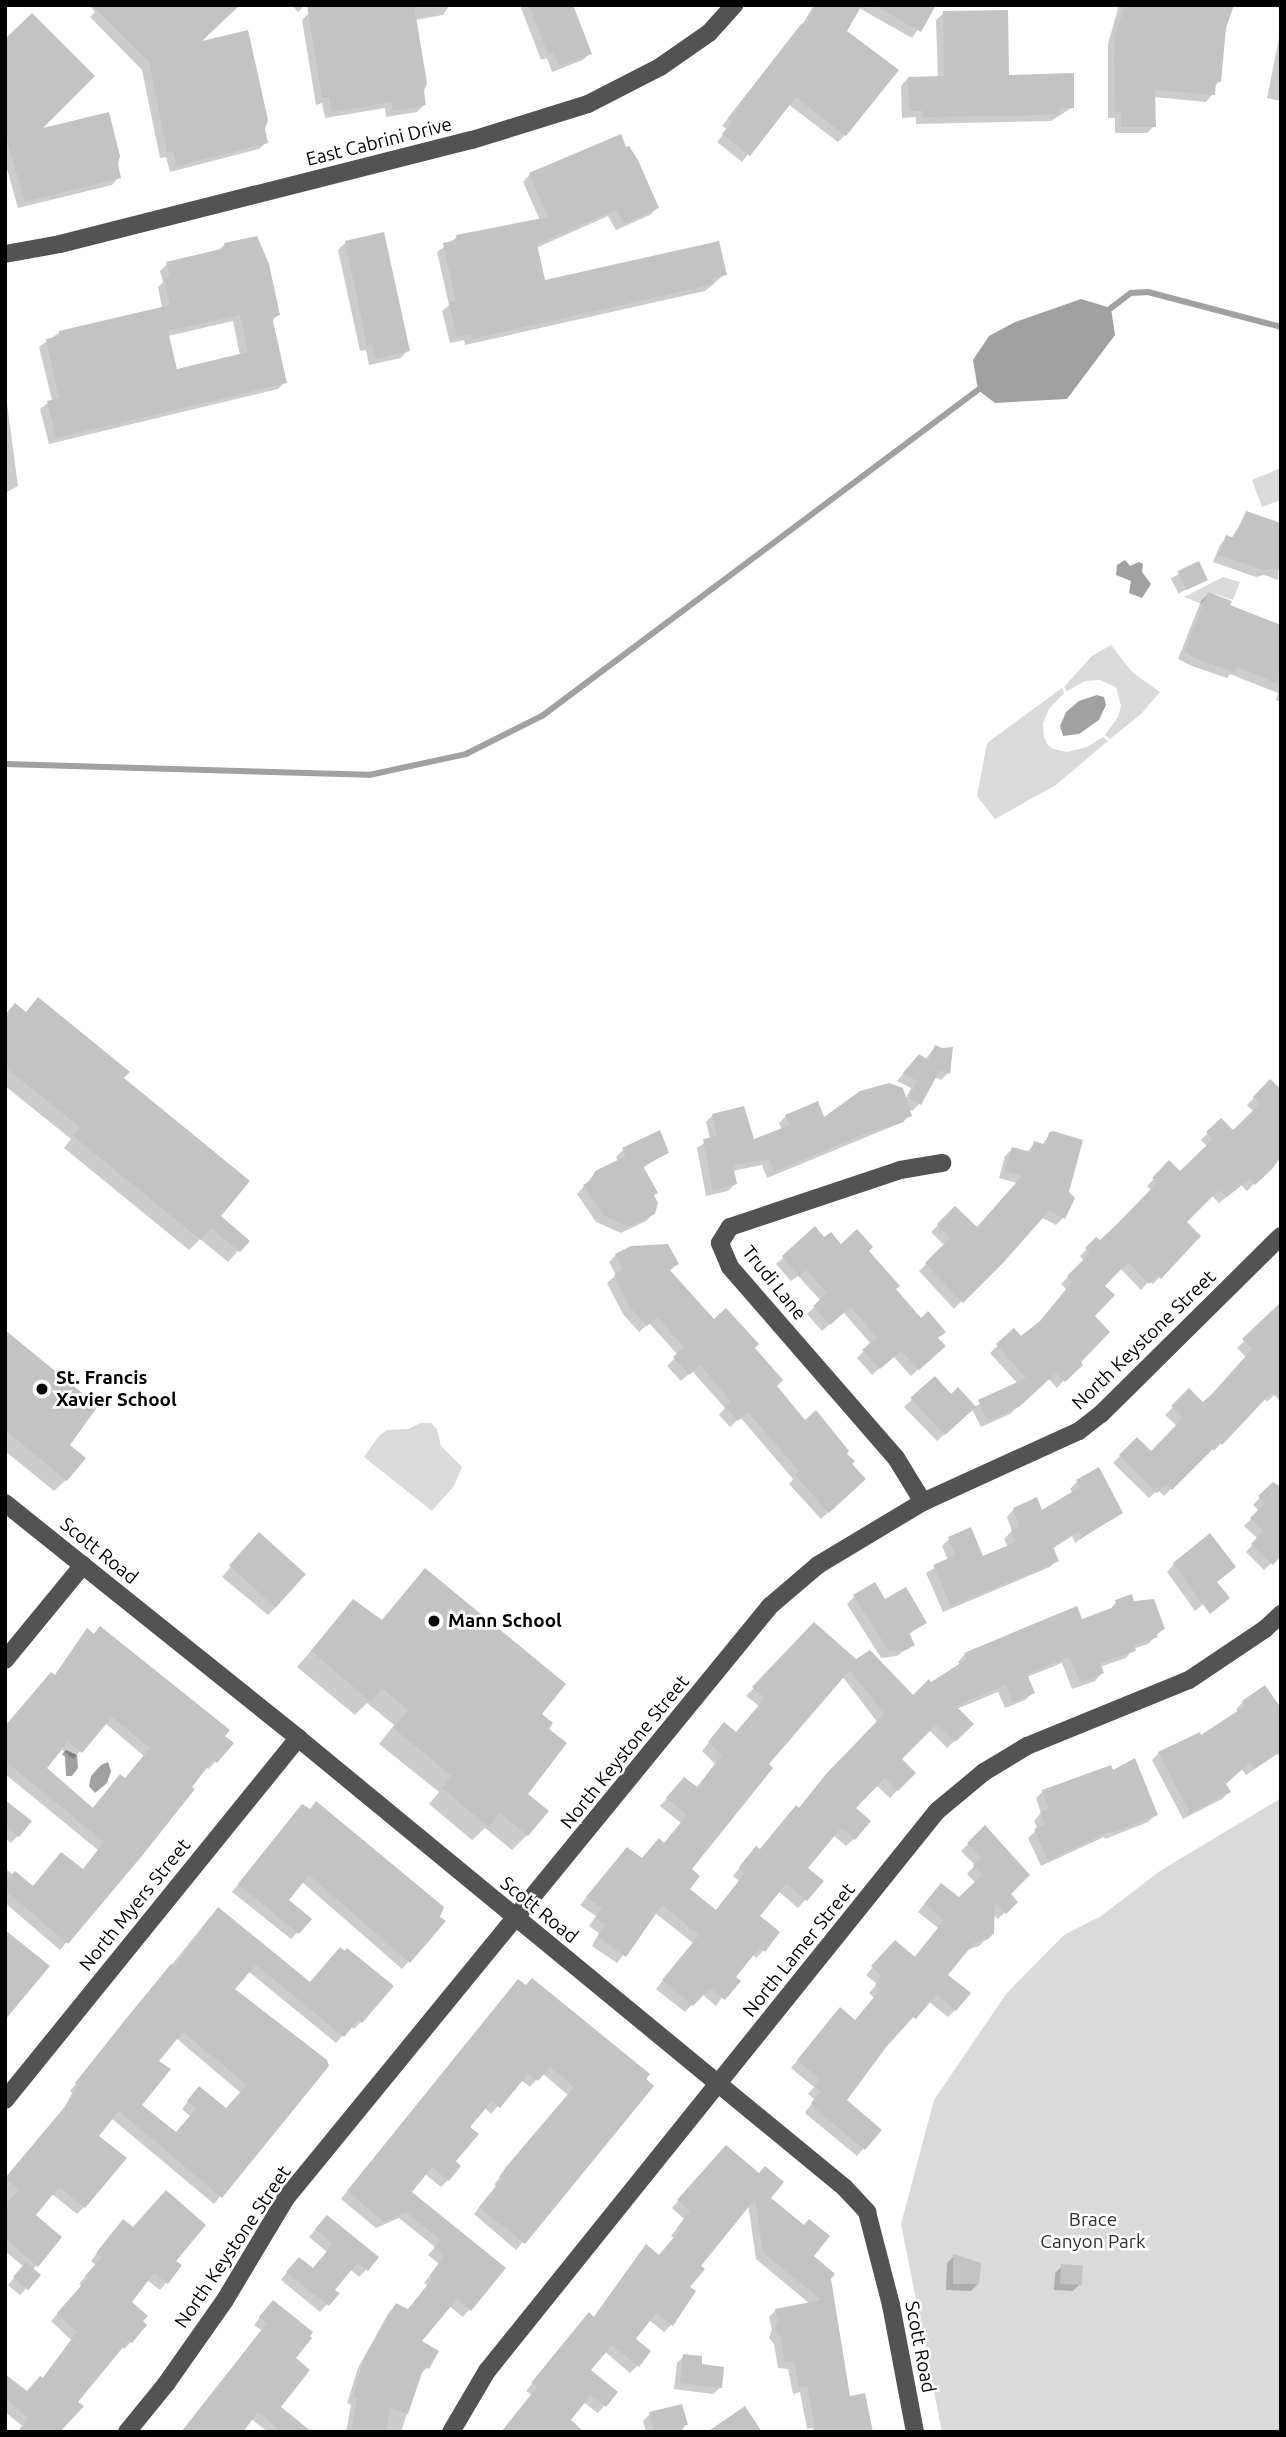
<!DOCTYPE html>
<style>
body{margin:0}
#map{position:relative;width:1286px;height:2437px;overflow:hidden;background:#fff;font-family:Ubuntu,sans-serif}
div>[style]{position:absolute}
.green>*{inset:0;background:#dadada}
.water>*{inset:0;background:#a1a1a1}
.shadow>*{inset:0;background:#0003;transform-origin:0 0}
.stream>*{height:6px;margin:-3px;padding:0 3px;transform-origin:3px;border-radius:3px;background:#a1a1a1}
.building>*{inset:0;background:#c3c3c3;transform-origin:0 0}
.minor>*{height:18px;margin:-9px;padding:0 9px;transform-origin:9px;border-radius:9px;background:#535353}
.dots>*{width:19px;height:19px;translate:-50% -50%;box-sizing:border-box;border:4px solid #fff;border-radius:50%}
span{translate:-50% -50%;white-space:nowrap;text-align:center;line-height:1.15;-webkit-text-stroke:5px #fff;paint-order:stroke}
.street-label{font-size:19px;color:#000}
.poi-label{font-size:19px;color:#000;font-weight:700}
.left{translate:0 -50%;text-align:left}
.park-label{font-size:19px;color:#313131}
.frame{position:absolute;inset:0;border:7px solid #000;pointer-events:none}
</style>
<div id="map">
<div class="green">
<i style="clip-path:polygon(1281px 468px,1281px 500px,1262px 507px,1252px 480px)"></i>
<i style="clip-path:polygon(1223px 577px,1240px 582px,1233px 600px,1215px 594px,1210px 604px,1203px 601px,1202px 604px,1184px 597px)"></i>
<i style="clip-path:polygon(1111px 645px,1132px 672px,1160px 692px,1141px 714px,1110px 739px,1105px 735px,1118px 717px,1121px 706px,1116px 687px,1100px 680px,1085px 681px,1067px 691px,1064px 687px,1092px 656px)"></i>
<i style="clip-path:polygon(1062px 688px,1064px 693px,1049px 709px,1043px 723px,1044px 737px,1047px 744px,1053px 749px,1067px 752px,1087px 747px,1103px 737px,1108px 741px,1056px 785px,995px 819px,977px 796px,987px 743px)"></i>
<i style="clip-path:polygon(420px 1423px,431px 1423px,437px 1429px,441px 1446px,462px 1467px,454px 1486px,432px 1511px,364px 1457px,378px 1437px,387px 1430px,409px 1429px)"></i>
<i style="clip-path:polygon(1281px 1798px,1281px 2432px,942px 2432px,901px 2224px,934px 2100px,1006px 1994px,1064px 1935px,1101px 1916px,1160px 1871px)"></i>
</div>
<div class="water">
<i style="clip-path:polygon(1081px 299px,1111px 308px,1115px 335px,1067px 399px,995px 403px,978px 390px,973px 360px,989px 336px,1015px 322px)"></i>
<i style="clip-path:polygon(1125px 560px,1130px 566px,1139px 562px,1143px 564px,1142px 572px,1151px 584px,1142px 598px,1129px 593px,1131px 581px,1116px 575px,1117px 565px)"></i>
<i style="clip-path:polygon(1097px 695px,1104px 697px,1106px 705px,1099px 720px,1079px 734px,1063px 736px,1060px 726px,1066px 712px,1079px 701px)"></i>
<i style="clip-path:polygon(66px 1750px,77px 1755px,78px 1768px,72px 1776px,66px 1776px,65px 1757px,62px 1754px)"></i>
<i style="clip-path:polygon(108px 1762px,111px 1771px,107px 1783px,95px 1793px,89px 1786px,91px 1776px,101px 1765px)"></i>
</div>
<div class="shadow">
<i style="clip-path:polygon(89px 5px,235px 5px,197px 44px,264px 129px,267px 142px,259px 149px,170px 172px,166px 157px,160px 158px,142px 70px,90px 17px,95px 12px)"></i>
<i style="clip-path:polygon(292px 5px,305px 5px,298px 12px)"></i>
<i style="clip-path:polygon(349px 5px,450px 5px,443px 15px,415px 20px,425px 104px,417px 112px,386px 117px,385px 108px,325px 118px,322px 103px,316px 105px,302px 20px,309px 13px)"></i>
<i style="clip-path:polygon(520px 5px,572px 5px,590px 53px,583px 60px,552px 72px,547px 58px,541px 60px)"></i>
<i style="clip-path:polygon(814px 5px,934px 5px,912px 38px,859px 8px,845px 31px,845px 135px,838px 142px,788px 104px,742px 162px,717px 142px,727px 129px,722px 126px,802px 25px)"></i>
<i style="clip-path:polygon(1119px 5px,1232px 5px,1225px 28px,1220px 81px,1214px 87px,1213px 94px,1206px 102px,1154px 97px,1154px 126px,1147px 133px,1115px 133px,1115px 118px,1108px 118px,1108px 44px)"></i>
<i style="clip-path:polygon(944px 13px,1007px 76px,1073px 107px,1051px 121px,916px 124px,916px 117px,902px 118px,901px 86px,908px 78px,938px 78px,936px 20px)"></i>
<i style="clip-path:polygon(1281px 28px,1281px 101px,1267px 98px)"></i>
<i style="clip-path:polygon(5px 41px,37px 131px,116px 164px,119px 177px,112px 185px,18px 208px,5px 162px)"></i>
<i style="clip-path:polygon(625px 149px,657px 208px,650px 215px,616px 230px,608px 216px,536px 248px,543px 282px,725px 274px,705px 291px,465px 345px,464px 340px,450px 343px,442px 311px,449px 305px,437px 252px,457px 237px,540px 220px,523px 182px,530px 174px)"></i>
<i style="clip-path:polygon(346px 242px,408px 350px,401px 358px,369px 365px,366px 350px,360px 351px,338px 250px)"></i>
<i style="clip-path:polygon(evenodd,225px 244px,278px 315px,271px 322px,285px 382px,278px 389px,49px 444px,40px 409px,52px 400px,39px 347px,60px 332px,162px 308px,158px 287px,163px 282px,160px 271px,167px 264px,217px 252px,225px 244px,233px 321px,240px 356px,176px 371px,168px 336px,233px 321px)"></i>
<i style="clip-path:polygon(5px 388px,18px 486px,5px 493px)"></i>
<i style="clip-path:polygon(1247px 513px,1281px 525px,1278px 580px,1264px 575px,1256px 577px,1213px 562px,1220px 545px,1227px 537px,1231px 539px)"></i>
<i style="left:1198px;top:564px;width:17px;height:31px;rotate:62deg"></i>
<i style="clip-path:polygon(1208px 594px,1228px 606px,1278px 626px,1281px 624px,1281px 702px,1276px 700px,1278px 693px,1230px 674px,1227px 678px,1192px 666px,1178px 659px,1201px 601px)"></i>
<i style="clip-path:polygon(5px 1015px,122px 1079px,218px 1216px,247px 1241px,228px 1262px,200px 1239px,189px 1250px,64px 1148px,71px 1139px,5px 1086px)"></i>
<i style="clip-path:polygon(935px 1047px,948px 1073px,941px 1080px,934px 1077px,919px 1104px,912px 1111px,908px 1109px,910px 1115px,903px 1122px,767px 1178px,762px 1165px,732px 1171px,735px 1184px,728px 1191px,706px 1196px,697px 1148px,710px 1139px,706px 1122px,713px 1115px,753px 1141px,782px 1130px,779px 1123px,786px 1116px,824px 1120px,905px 1100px,911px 1088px,897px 1081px,912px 1063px,925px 1060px)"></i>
<i style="clip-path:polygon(1270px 1082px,1279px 1090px,1281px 1088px,1281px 1156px,1247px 1191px,1241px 1185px,1219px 1203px,1211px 1195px,1185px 1222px,1199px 1236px,1153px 1284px,1149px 1281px,1141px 1290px,1120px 1268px,1103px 1286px,1093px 1316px,1108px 1332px,1057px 1388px,1048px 1378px,1010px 1414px,981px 1427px,972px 1409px,937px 1441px,904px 1407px,934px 1379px,951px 1397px,974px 1407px,1018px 1384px,990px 1353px,1014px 1330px,1021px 1338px,1037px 1325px,1067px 1290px,1061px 1284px,1084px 1261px,1080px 1256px,1096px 1239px,1100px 1242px,1152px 1191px,1147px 1186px,1169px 1163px,1180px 1174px,1208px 1147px,1201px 1140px,1221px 1120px,1233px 1133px,1254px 1112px,1247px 1105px)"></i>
<i style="clip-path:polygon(1050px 1134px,1067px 1192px,1063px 1218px,1056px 1225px,1041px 1217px,954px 1309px,919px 1271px,945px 1246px,931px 1232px,955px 1209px,976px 1229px,1017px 1183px,999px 1178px,1005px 1156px,1012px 1149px,1027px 1153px,1034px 1143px,1042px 1145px)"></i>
<i style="clip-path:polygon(623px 1150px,667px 1152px,643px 1168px,653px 1196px,654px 1213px,646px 1221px,621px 1233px,596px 1222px,577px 1194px,596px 1172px,618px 1161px,616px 1157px)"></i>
<i style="clip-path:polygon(815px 1229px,824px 1240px,866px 1251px,894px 1289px,936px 1338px,936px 1353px,911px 1376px,893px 1356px,872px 1375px,857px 1358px,871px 1344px,843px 1312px,822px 1331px,807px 1314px,821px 1301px,798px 1276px,791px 1281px,776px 1264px)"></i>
<i style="clip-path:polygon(616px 1255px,677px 1264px,669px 1272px,714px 1322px,753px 1348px,775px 1386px,804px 1422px,845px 1454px,864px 1479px,821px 1519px,789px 1484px,793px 1479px,740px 1417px,730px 1427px,719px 1415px,725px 1408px,692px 1371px,681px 1381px,667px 1366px,678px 1355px,649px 1323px,639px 1332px,623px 1314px,607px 1283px,616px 1275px,609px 1262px)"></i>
<i style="clip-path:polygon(1281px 1304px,1276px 1393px,1267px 1402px,1264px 1398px,1214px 1451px,1212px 1448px,1164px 1496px,1158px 1490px,1149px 1498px,1113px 1463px,1137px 1439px,1151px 1453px,1177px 1426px,1165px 1415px,1189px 1391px,1203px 1404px,1247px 1358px,1237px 1348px)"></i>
<i style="clip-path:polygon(5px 1332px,68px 1445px,66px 1480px,54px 1491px,5px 1451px)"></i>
<i style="clip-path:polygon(1077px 1482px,1121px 1512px,1075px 1543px,1072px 1536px,1052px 1549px,1057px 1560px,1050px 1567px,943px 1612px,926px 1573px,948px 1560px,942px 1546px,949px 1539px,982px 1558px,1008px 1547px,1004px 1539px,1012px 1531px,1007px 1517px,1014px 1509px,1041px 1512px,1073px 1493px,1070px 1489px)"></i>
<i style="clip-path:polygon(1273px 1484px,1281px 1554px,1264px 1570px,1246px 1552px,1258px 1539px,1244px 1526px,1259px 1511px,1253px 1505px)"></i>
<i style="clip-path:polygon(250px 1544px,278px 1605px,268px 1615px,222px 1577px)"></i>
<i style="clip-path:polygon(1174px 1564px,1215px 1583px,1213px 1596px,1195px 1611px,1167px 1572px)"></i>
<i style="clip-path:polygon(425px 1571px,547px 1729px,525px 1794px,527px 1835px,512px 1850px,485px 1828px,472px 1840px,429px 1804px,439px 1792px,379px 1744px,394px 1725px,367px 1703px,355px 1715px,297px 1667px,353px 1601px,381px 1621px)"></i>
<i style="clip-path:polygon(854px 1597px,884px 1602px,925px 1622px,908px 1635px,913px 1644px,897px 1656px,881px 1658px,847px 1604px)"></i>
<i style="clip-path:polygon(evenodd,1116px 1602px,1133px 1603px,1163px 1629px,1148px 1644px,1133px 1649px,1126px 1658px,1100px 1667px,1102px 1673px,1095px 1681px,1072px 1689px,1062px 1663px,1027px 1677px,1033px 1693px,1025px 1700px,1005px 1708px,998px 1692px,957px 1709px,972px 1724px,947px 1748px,929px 1730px,899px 1759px,914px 1773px,890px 1798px,876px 1785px,853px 1808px,854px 1839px,846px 1846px,833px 1835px,805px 1868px,822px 1881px,805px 1900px,798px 1908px,778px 1891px,757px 1916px,764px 1950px,756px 1958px,752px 1954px,716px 2006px,702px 1994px,685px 2012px,656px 1989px,693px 1943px,655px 1913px,617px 1963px,592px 1946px,599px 1933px,589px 1926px,596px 1916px,580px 1905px,620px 1857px,641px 1860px,664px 1844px,681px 1823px,660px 1806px,677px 1787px,696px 1789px,715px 1764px,702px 1751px,717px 1732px,735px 1734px,759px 1706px,746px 1696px,814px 1625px,856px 1661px,913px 1697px,960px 1666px,958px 1662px,965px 1654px,1082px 1621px,1109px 1611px,1116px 1602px,842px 1676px,878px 1723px,759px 1851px,749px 1856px,733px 1876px,739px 1881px,715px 1911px,687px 1889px,689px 1869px,766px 1764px,842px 1676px)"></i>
<i style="clip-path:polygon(evenodd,87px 1630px,231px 1743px,209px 1769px,206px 1767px,82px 1871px,98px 1850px,5px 1774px,5px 1730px,54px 1676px,87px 1630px,105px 1723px,144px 1756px,124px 1780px,113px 1783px,92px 1809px,44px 1768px,60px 1748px,73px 1759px,105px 1723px)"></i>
<i style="clip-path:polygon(1264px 1688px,1281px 1711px,1281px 1758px,1277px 1754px,1246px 1775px,1241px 1768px,1225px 1784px,1229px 1792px,1222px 1799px,1183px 1819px,1152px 1760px,1159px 1753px,1199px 1735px,1200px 1737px,1238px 1712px,1236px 1709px,1243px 1702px)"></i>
<i style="clip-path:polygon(1112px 1772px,1156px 1815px,1148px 1822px,1105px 1839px,1104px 1837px,1041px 1866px,1028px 1838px,1038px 1829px,1034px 1821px,1041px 1813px,1036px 1798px,1043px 1791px)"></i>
<i style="clip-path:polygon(5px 1802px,18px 1836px,11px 1843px,5px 1838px)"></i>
<i style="clip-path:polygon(295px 1813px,443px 1921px,402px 1969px,301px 1881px,286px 1901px,298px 1932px,291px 1939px,232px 1892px)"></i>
<i style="clip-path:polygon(985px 1828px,1008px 1894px,1016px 1902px,998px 1919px,993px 1914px,987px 1938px,979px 1946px,967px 1950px,946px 1975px,955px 2010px,948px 2017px,928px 2001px,861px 2074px,844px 2100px,880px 2130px,857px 2156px,806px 2114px,805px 2112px,815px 2100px,808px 2094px,814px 2087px,791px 2068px,833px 2017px,855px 2022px,874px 1998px,869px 1993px,877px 1984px,866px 1975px,888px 1950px,914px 1958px,938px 1928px,918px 1912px,934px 1892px,959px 1900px,976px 1883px,967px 1874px,975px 1865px,961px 1851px)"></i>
<i style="clip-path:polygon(5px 1868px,79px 1927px,60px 1950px,5px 1903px)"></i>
<i style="clip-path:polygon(evenodd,211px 1916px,361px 2022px,354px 2029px,351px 2026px,336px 2043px,248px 1971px,233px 1989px,325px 2061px,214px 2204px,111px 2118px,96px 2136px,84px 2207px,77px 2214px,51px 2193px,33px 2215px,37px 2265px,32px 2270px,38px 2275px,20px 2295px,8px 2285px,24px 2267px,5px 2251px,5px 2179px,62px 2112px,72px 2093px,70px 2091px,211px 1916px,176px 2038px,241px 2093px,226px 2110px,192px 2096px,182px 2109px,191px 2117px,176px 2134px,140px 2105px,157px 2061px,176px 2038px)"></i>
<i style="clip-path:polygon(511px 1989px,652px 2086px,516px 2250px,474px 2214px,496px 2186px,494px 2185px,500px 2177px,568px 2095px,542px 2073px,530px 2087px,521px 2080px,491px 2114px,484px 2107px,468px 2127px,448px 2180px,441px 2187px,425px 2174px,410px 2192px,504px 2268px,463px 2317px,449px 2306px,420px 2341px,437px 2351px,427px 2368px,419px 2375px,401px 2432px,346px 2432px,351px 2405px,347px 2403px,358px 2368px,389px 2312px,396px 2305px,407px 2311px,428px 2286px,424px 2283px,439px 2264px,428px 2255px,435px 2247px,399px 2218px,376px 2228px,341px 2199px)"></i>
<i style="clip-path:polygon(719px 2154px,769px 2199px,829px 2278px,848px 2398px,871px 2432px,813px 2432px,813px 2428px,807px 2429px,800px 2392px,793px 2394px,788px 2369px,778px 2368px,774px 2344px,769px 2338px,772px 2329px,769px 2317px,776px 2310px,810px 2304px,756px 2259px,748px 2204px,698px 2266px,688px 2287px,693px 2291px,671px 2325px,664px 2332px,649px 2320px,633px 2339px,649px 2352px,637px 2366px,630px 2373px,604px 2351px,589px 2370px,616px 2392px,598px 2413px,583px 2402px,568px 2420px,526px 2391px,582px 2322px,593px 2318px,639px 2254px,646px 2247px,658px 2257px,674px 2238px,671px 2236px,684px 2219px,672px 2208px)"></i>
<i style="clip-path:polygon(320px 2224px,377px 2258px,359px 2277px,350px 2269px,333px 2290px,337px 2293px,320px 2312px,281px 2280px,292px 2266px,313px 2270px,327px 2252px,309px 2237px)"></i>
<i style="clip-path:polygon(116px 2229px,174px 2261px,167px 2282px,160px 2290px,147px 2280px,129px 2302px,131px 2342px,124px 2349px,122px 2347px,76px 2402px,81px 2406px,60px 2432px,30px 2432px,5px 2412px,5px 2381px,26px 2393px,42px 2379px,71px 2340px,51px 2321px,82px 2286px,79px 2284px,96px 2265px,91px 2261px)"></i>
<i style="clip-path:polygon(954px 2256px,978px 2284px,971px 2291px,946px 2290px,947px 2263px)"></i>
<i style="clip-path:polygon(1062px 2266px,1080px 2284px,1073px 2291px,1054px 2290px,1055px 2273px)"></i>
<i style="clip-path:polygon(266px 2310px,294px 2358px,278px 2407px,294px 2432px,268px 2432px,251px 2419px,230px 2372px,261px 2330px,254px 2325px)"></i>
<i style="clip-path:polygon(684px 2356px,700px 2365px,721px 2387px,713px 2394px,674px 2389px,677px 2363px)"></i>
<i style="clip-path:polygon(650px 2414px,686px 2424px,681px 2432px,646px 2432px,643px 2421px)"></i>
</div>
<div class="stream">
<i style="left:1111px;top:308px;width:25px;rotate:-37deg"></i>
<i style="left:1131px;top:293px;width:17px;rotate:-3deg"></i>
<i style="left:1148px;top:292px;width:138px;rotate:14.7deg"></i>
<i style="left:5px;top:764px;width:364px;rotate:1.7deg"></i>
<i style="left:369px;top:775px;width:99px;rotate:-12.2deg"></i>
<i style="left:466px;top:754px;width:85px;rotate:-26.6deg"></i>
<i style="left:542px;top:716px;width:544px;rotate:-36.79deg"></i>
</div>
<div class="building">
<i style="clip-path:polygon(92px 5px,240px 5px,202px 41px,248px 30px,268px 120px,265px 129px,268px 143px,177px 166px,173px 151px,167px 152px,149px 62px)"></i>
<i style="clip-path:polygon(307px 5px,414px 5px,427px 83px,424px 91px,426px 105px,393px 111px,391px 102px,332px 112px,329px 97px,322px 98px)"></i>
<i style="clip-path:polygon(529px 5px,573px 5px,592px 54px,559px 66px,554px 52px,548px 54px)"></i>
<i style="clip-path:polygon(816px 5px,862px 5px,847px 31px,899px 70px,846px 136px,796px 97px,750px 156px,722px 134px,732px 122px,728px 118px,802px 23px,804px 25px)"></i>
<i style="clip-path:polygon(874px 5px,936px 5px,921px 32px)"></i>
<i style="clip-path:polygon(1125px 5px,1234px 5px,1226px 28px,1221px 82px,1216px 81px,1215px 95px,1155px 90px,1156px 127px,1121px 127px,1121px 112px,1115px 112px,1114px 58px,1115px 36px)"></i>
<i style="clip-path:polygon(1008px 10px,1009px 75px,1074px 73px,1074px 108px,1060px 108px,1060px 114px,1007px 116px,923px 117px,923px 111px,909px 111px,908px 77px,944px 76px,943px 11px)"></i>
<i style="clip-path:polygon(32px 13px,95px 76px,43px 128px,109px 112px,120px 156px,118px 164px,121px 178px,25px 202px,5px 134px,5px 39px)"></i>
<i style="clip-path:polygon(621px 134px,626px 147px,629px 146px,638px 160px,659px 208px,624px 224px,616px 210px,537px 244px,545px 280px,719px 241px,727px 275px,712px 278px,714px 284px,472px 339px,471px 334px,457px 337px,449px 303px,456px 301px,443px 243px,457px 240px,456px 235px,548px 217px,529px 173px)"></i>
<i style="clip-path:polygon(384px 232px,410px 351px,376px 359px,372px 344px,367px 345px,345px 241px)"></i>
<i style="clip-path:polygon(evenodd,257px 236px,269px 264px,280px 315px,272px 317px,287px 383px,56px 438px,47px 401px,59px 398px,46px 339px,60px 336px,59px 331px,170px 305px,164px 278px,170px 276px,166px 262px,225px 248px,224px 243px,257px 236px,240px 315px,248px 352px,177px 369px,168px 331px,240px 315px)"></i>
<i style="clip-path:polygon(1246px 511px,1281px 523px,1281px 571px,1272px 568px,1265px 570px,1219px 555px,1226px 535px,1234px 538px)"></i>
<i style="left:1199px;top:561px;width:21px;height:24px;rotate:65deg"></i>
<i style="clip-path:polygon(1208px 592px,1232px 601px,1230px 605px,1281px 625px,1281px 673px,1276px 683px,1237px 667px,1235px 672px,1199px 660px,1184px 652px)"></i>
<i style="clip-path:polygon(38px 997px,130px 1072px,124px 1078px,250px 1181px,221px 1216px,250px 1241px,240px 1252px,211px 1228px,201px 1240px,73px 1136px,80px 1127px,5px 1067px,5px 1015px,15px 1003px,26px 1012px)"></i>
<i style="clip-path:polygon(935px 1045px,942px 1048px,953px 1047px,950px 1074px,940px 1070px,921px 1105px,909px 1098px,917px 1081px,903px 1073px,919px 1054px,928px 1060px)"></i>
<i style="clip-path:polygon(1270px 1079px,1281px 1089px,1281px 1157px,1272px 1169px,1255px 1185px,1249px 1179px,1227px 1197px,1219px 1190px,1187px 1222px,1201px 1236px,1161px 1279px,1157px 1275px,1149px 1284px,1128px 1262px,1105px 1286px,1115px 1295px,1095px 1316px,1110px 1332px,1081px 1362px,1083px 1365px,1065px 1382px,1056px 1373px,1019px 1407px,988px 1421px,978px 1400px,1026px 1378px,996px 1344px,1014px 1328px,1021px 1336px,1040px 1321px,1072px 1282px,1067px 1276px,1090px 1253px,1085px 1248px,1096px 1237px,1100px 1240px,1116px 1225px,1157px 1183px,1152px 1178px,1169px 1160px,1180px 1171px,1213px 1139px,1206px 1132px,1221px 1118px,1233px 1130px,1260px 1104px,1253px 1097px)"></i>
<i style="clip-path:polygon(889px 1083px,903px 1088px,912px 1116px,903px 1119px,904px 1122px,864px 1134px,774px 1172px,769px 1159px,733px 1165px,737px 1184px,713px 1190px,703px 1139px,717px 1136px,712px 1114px,744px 1106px,754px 1139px,790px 1125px,785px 1115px,818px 1101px,824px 1117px,860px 1091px)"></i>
<i style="clip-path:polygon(660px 1130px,669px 1153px,643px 1166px,658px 1193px,654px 1195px,658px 1203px,655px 1214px,629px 1227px,603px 1215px,583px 1185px,591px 1181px,595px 1171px,626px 1156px,622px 1148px)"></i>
<i style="clip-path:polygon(1053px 1131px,1083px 1140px,1069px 1192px,1075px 1198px,1065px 1219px,1049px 1211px,1002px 1264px,963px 1303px,925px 1263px,950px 1238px,937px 1224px,955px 1206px,977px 1227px,1022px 1176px,1005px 1171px,1012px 1147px,1031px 1152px,1034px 1141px,1046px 1145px,1049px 1132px)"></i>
<i style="clip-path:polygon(815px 1226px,824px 1237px,831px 1232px,841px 1244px,857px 1229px,873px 1247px,869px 1251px,900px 1286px,896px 1289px,921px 1318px,928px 1311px,946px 1332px,938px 1338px,946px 1346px,919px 1370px,901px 1351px,880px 1369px,862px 1350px,877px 1337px,851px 1307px,830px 1325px,813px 1306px,827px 1293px,806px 1270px,799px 1276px,782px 1256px)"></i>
<i style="clip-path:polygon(668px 1244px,679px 1264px,669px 1269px,714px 1319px,726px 1308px,759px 1344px,755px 1348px,783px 1380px,777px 1386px,805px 1420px,816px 1410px,849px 1451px,847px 1454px,855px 1461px,852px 1464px,866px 1479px,829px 1513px,795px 1475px,799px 1471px,748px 1412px,738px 1421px,725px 1407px,731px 1401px,700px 1365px,689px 1375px,673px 1357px,684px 1347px,657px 1317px,647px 1326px,630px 1307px,614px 1275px,623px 1269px,615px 1254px,631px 1246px)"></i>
<i style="clip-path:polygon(1281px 1302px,1281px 1402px,1272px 1392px,1222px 1445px,1220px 1442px,1172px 1490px,1166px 1484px,1157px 1493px,1119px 1455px,1137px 1437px,1151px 1451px,1183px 1418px,1171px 1406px,1189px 1388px,1203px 1402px,1212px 1394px,1252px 1349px,1242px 1339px)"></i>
<i style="clip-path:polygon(5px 1330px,98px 1406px,70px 1445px,86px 1458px,67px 1481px,5px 1430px)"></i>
<i style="clip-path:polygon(935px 1376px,951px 1394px,958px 1387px,976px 1407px,945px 1435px,910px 1398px)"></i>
<i style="clip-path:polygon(1099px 1467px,1123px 1513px,1083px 1537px,1079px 1531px,1053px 1547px,1059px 1561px,951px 1606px,933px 1565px,956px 1555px,948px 1537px,971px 1527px,983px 1556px,1016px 1542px,1011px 1530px,1019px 1527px,1013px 1508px,1037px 1497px,1042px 1510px,1080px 1487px,1076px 1480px)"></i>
<i style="clip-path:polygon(1273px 1482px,1281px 1487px,1281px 1556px,1273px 1565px,1251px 1544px,1263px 1531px,1250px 1518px,1265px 1503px,1258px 1496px)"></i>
<i style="left:259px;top:1532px;width:63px;height:45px;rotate:42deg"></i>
<i style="clip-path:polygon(1210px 1533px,1236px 1567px,1217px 1582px,1230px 1598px,1210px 1614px,1173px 1563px)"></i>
<i style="clip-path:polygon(425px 1568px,566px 1684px,542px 1714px,553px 1723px,549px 1729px,567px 1743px,528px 1794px,549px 1811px,528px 1836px,500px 1813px,489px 1827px,456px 1800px,442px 1788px,452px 1776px,393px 1728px,408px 1710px,382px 1688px,371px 1702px,311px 1651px,353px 1599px,382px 1620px)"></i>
<i style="clip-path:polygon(875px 1582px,885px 1599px,906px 1587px,927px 1623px,909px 1633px,915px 1645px,906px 1650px,889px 1651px,853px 1595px)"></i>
<i style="clip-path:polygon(evenodd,1132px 1594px,1134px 1601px,1154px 1599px,1165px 1629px,1156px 1633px,1158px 1637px,1134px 1645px,1136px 1651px,1100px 1663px,1104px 1673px,1086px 1681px,1080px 1682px,1069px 1657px,1027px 1674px,1035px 1693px,1012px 1702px,1006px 1685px,956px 1706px,974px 1724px,955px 1742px,937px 1724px,902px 1759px,916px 1773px,898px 1791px,885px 1778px,856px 1808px,871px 1821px,855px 1840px,841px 1828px,808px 1868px,824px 1881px,807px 1901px,786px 1884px,760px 1916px,780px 1932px,765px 1952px,760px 1947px,736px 1977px,741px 1981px,725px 2000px,710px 1988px,693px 2006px,662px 1980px,699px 1935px,662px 1905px,626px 1957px,600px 1938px,598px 1935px,606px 1925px,595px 1918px,602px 1908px,586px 1897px,627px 1847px,642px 1858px,659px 1838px,664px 1843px,687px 1815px,666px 1798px,684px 1777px,697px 1787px,722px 1755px,708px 1742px,724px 1722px,736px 1732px,765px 1698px,752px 1687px,814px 1622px,856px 1659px,870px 1650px,913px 1695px,929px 1679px,931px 1682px,967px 1659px,964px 1653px,1077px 1606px,1082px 1619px,1117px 1606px,1115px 1600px,1132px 1594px,850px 1670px,884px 1714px,826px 1774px,799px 1808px,796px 1805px,760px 1849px,756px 1846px,739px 1867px,745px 1873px,716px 1910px,690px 1889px,700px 1876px,692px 1869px,773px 1768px,769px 1764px,850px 1670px)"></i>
<i style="clip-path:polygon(evenodd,100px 1626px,230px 1730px,225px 1736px,234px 1743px,217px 1763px,213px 1760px,192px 1787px,195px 1789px,141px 1857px,68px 1944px,5px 1890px,5px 1882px,15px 1871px,33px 1886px,61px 1852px,83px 1869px,104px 1842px,5px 1761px,5px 1726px,51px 1672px,55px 1675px,87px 1628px,94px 1634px,100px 1626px,112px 1717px,150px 1748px,125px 1778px,120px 1774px,93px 1808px,47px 1768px,68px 1742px,82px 1753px,112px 1717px)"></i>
<i style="clip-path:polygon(1265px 1685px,1281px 1708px,1281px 1751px,1254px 1769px,1249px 1763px,1226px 1784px,1231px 1792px,1190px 1813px,1158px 1752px,1200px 1732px,1201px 1735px,1245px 1706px,1242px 1701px)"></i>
<i style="clip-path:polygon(1135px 1758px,1158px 1815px,1112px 1833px,1111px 1831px,1048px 1860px,1034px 1829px,1045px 1824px,1040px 1812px,1049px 1808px,1042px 1790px,1111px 1765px,1113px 1770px)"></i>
<i style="clip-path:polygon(5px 1800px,32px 1821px,19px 1837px,5px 1825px)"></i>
<i style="clip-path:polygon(316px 1801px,444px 1907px,440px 1917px,446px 1921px,410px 1963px,309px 1875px,289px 1900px,312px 1919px,299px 1934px,238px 1884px,302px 1804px,310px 1809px)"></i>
<i style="clip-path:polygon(985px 1825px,1030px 1875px,1011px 1894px,1018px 1902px,1006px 1914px,995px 1903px,994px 1933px,988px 1939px,974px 1943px,948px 1975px,971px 1993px,956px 2011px,936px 1995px,916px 2019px,913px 2017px,887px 2046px,847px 2100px,882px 2130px,865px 2150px,813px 2107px,811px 2103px,821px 2092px,814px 2086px,820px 2079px,797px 2060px,840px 2007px,855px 2020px,880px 1990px,875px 1985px,882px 1976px,871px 1966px,895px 1940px,915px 1957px,944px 1920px,924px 1904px,941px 1883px,959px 1897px,982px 1875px,973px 1865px,981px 1857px,967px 1843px)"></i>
<i style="clip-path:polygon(evenodd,218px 1907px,310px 1982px,340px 1947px,345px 1951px,347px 1948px,394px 1986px,362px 2023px,358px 2020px,344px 2037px,256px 1965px,235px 1989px,327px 2060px,329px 2066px,222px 2198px,119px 2111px,99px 2136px,127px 2158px,85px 2208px,59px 2187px,36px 2215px,62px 2237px,38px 2267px,5px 2238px,5px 2206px,19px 2189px,5px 2178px,68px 2103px,78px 2085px,75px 2083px,125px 2020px,171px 1964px,174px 1966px,218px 1907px,183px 2032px,247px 2085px,226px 2108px,199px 2086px,187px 2101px,196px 2109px,176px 2132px,142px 2105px,171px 2069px,159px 2061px,183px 2032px)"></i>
<i style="clip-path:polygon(5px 1930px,50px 1966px,5px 2020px)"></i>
<i style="clip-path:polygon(532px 1978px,650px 2074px,646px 2079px,654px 2086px,525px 2244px,479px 2207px,502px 2179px,499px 2177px,506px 2167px,574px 2087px,550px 2067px,538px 2081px,528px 2074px,500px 2108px,492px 2101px,470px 2127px,479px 2134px,456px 2161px,461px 2166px,449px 2181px,432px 2167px,412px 2192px,506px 2268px,471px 2311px,457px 2299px,422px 2341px,439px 2351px,429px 2369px,424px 2367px,408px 2414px,390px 2408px,386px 2432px,351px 2432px,357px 2398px,353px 2396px,364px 2359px,396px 2303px,408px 2309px,433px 2278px,430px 2275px,444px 2256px,434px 2247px,440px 2239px,406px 2212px,384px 2222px,347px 2191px,518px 1979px,526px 1985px)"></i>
<i style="clip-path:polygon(726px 2145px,759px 2173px,765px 2166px,784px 2182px,771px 2198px,804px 2225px,809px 2219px,830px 2236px,814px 2256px,835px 2274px,831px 2279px,850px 2396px,865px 2393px,873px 2432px,816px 2432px,807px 2386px,799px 2387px,794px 2362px,785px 2362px,781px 2337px,775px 2330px,778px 2321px,775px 2309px,821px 2300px,763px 2252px,755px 2199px,701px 2266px,705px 2269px,690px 2287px,696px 2291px,673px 2326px,656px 2313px,636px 2339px,651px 2351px,639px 2367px,612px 2345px,591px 2370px,618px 2392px,606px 2407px,591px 2395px,571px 2420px,584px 2432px,501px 2432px,537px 2387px,531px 2383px,589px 2312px,594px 2317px,646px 2244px,659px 2255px,680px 2230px,677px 2228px,690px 2211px,677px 2200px)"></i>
<i style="clip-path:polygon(166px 2190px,206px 2225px,176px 2261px,182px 2265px,168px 2284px,154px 2273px,132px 2302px,148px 2316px,143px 2321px,147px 2325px,132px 2343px,129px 2340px,78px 2402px,84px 2406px,60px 2432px,17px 2432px,29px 2418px,5px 2399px,5px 2374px,27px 2391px,40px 2376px,43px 2378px,77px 2332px,57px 2313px,88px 2278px,85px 2276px,102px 2257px,96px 2253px,123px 2219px,133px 2227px)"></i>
<i style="clip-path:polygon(327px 2215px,379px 2257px,368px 2271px,357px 2263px,335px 2290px,340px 2293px,329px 2306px,286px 2272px,299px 2257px,313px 2268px,333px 2244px,315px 2229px)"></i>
<i style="clip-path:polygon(953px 2254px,981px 2263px,979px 2284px,953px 2284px)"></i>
<i style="left:26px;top:2262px;width:20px;height:20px;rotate:41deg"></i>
<i style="left:1061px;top:2264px;width:22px;height:20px;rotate:3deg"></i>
<i style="clip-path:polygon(273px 2300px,313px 2332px,310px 2336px,312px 2338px,296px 2358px,310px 2370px,281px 2407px,312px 2432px,282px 2432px,258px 2412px,243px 2432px,181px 2432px,267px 2323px,259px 2317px)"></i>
<i style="clip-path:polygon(683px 2354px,702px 2356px,702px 2364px,724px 2367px,722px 2388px,680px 2383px)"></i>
<i style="clip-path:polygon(682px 2404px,688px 2425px,681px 2427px,683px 2432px,654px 2432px,649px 2412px)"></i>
<i style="clip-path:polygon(745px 2406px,762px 2432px,707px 2432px)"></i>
</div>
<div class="minor">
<i style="left:5px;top:254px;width:56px;rotate:-10.3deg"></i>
<i style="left:60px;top:244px;width:425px;rotate:-14.2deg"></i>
<i style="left:472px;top:140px;width:121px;rotate:-17.2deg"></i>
<i style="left:588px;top:104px;width:81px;rotate:-27.2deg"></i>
<i style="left:660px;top:67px;width:60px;rotate:-34.8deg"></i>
<i style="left:709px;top:33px;width:38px;rotate:-48deg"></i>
<i style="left:923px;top:1502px;width:52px;rotate:-121.5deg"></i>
<i style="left:896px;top:1458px;width:253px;rotate:-131deg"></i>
<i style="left:730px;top:1267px;width:26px;rotate:-113deg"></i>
<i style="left:720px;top:1243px;width:19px;rotate:-58deg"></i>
<i style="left:730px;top:1227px;width:179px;rotate:-18.5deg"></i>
<i style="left:900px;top:1170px;width:43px;rotate:-9.5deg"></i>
<i style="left:5px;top:1503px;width:376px;rotate:38.7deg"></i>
<i style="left:298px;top:1738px;width:708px;rotate:39.44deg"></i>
<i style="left:845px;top:2188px;width:33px;rotate:47deg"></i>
<i style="left:867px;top:2212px;width:96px;rotate:75.5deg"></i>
<i style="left:891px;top:2305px;width:129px;rotate:79.3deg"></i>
<i style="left:5px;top:1660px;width:123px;rotate:-50.6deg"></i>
<i style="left:5px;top:2100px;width:466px;rotate:-51deg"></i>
<i style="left:127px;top:2432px;width:62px;rotate:-50.9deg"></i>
<i style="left:166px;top:2384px;width:103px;rotate:-54.9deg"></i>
<i style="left:225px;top:2300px;width:119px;rotate:-59.1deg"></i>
<i style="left:286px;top:2198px;width:765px;rotate:-50.73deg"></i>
<i style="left:770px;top:1606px;width:63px;rotate:-40.5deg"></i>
<i style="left:818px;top:1565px;width:122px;rotate:-31deg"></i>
<i style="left:923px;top:1502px;width:171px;rotate:-24.5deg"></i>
<i style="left:1079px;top:1431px;width:28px;rotate:-38deg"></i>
<i style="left:1101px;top:1414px;width:253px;rotate:-44.7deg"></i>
<i style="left:451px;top:2432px;width:71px;rotate:-59.5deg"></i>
<i style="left:487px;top:2371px;width:718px;rotate:-51.22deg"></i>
<i style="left:937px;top:1811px;width:61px;rotate:-39.7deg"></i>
<i style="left:984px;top:1772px;width:50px;rotate:-31.2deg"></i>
<i style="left:1027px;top:1746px;width:175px;rotate:-22.2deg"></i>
<i style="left:1189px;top:1680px;width:92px;rotate:-33.9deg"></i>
<i style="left:1265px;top:1629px;width:22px;rotate:-43deg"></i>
</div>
<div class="dots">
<i style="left:42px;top:1389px;background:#000"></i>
<i style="left:434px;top:1621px;background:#000"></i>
</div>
<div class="street-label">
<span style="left:379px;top:142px;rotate:-14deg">East Cabrini Drive</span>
<span style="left:774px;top:1283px;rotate:51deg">Trudi Lane</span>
<span style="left:1144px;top:1340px;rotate:-44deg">North Keystone Street</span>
<span style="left:99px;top:1551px;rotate:39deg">Scott Road</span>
<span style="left:625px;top:1752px;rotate:-51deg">North Keystone Street</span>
<span style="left:135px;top:1905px;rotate:-51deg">North Myers Street</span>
<span style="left:539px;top:1910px;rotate:39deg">Scott Road</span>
<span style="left:799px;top:1950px;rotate:-51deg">North Lamer Street</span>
<span style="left:233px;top:2247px;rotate:-56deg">North Keystone Street</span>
<span style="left:920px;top:2347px;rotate:79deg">Scott Road</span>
</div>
<div class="poi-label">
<span class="left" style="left:56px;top:1389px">St. Francis<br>Xavier School</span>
<span class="left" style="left:448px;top:1621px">Mann School</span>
</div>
<div class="park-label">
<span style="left:1093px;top:2231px">Brace<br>Canyon Park</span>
</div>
<div class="frame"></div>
</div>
